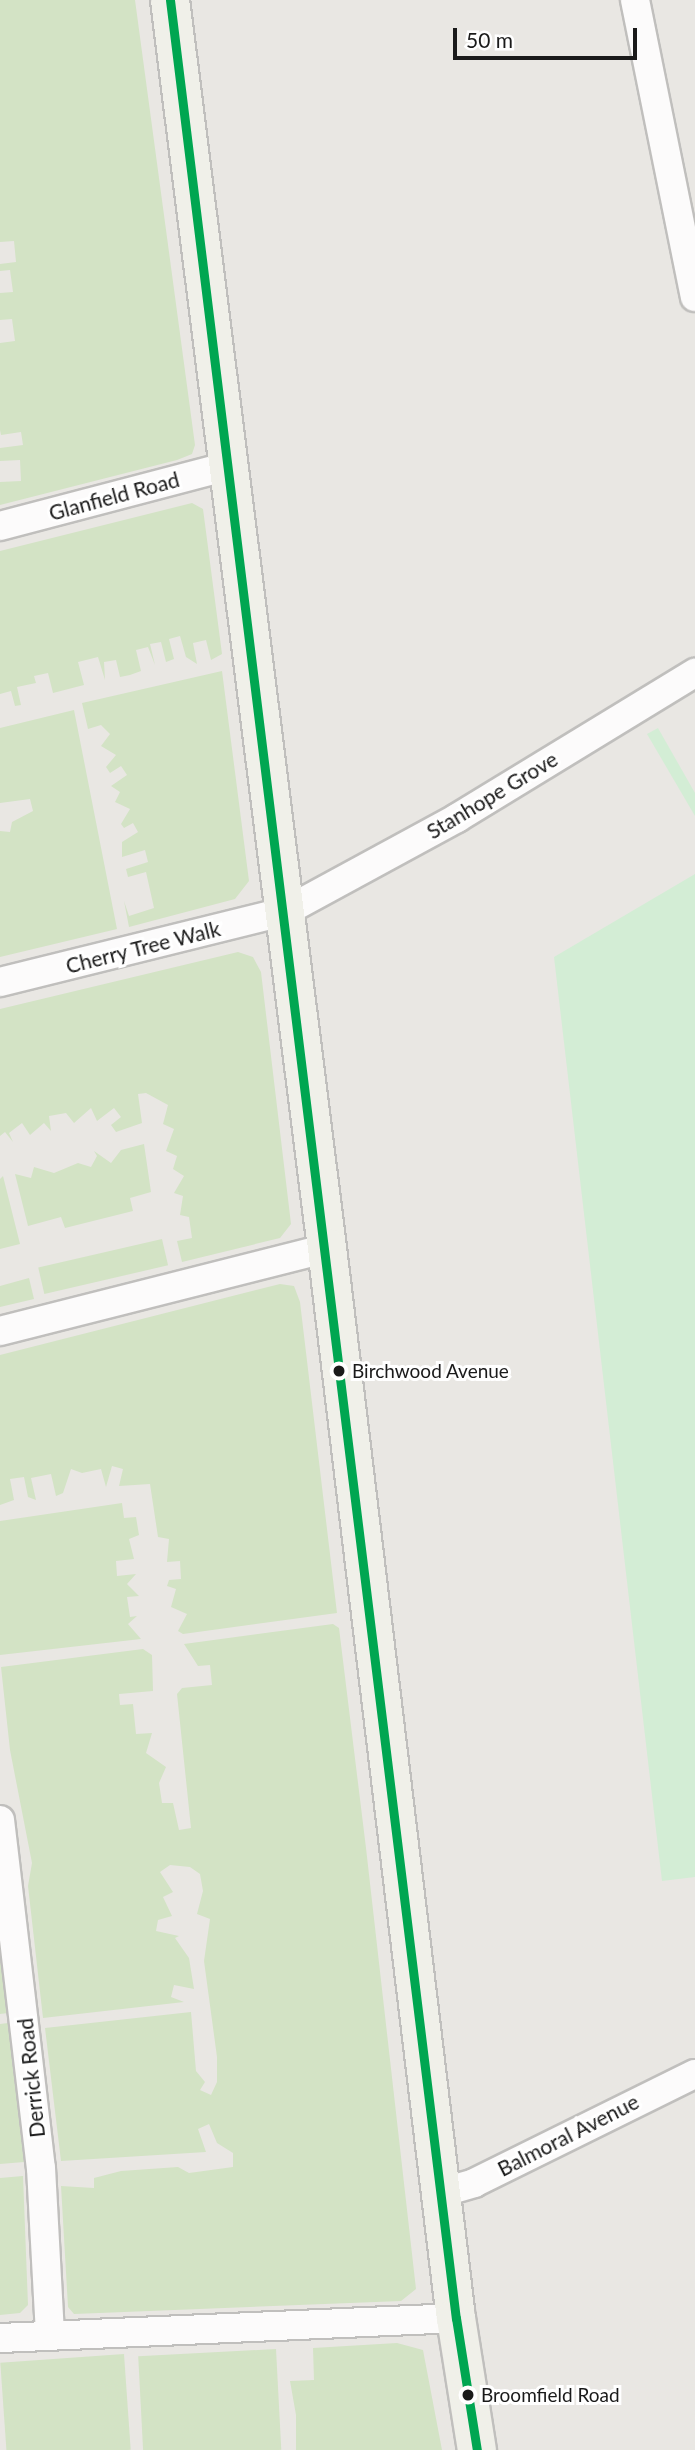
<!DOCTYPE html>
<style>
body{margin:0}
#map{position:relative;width:695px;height:2450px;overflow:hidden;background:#e9e7e3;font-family:Lato,sans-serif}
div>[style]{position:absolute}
.grass>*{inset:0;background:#d3e3c5;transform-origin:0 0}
.park>*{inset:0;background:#d3edd5}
.roads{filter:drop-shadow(2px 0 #c0bfbd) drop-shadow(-2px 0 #c0bfbd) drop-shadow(0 2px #c0bfbd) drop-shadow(0 -2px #c0bfbd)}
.street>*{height:28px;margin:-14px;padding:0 14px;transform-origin:14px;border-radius:14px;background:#fcfbfb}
.secondary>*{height:38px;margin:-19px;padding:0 19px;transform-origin:19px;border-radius:19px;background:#f0f0e9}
.bus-1>*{height:9px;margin:-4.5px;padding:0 4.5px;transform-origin:4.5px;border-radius:4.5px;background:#00a651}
.dots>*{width:19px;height:19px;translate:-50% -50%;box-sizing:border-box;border:4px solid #fff;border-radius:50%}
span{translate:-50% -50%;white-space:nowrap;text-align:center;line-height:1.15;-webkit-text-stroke:6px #fff;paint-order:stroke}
.bus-label{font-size:19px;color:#1a1a1a}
.left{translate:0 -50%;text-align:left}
.street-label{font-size:21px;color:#1a1a1a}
.scale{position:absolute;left:453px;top:28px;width:184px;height:32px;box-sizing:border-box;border:4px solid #1a1a1a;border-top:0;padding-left:9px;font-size:21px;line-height:24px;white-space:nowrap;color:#1a1a1a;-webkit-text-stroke:5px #fff;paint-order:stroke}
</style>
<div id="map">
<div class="grass">
<i style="clip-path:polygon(0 0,135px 0,195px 445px,192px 454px,177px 460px,0 505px,0 482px,21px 481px,20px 460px,0 461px,0 448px,23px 445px,21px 432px,1px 435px,0 430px,0 343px,15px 341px,12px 319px,0 320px,0 293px,13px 292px,10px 270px,0 271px,0 264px,16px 262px,14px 241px,0 242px)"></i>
<i style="clip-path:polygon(192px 503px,203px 509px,222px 654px,211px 660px,206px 640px,193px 643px,197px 664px,186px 657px,180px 636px,169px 639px,174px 659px,166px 662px,161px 642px,150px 644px,155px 665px,148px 647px,136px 650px,141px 671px,130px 675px,120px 677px,116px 660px,104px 662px,105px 680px,98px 657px,78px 662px,84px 685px,53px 693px,48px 673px,34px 676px,36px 683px,17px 687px,21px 705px,15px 706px,11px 691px,0 694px,0 551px)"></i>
<i style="clip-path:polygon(222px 671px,249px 881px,235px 899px,129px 927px,124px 901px,129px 916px,154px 908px,146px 872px,128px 877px,126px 869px,148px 862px,145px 850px,122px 857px,122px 842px,138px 832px,133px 823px,124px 828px,121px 824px,130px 809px,115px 802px,120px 792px,111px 786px,127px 775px,121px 766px,110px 773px,106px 767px,116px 755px,101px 746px,110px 734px,101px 725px,88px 729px,82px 703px)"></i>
<i style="clip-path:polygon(74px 710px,117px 929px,0 957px,0 831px,10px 832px,12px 822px,33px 811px,30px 799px,0 803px,0 728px)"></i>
<i style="clip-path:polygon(238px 952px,253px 957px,261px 972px,291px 1224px,280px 1238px,182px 1262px,177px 1241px,192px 1238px,189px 1217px,180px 1215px,183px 1196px,174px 1193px,184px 1176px,173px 1169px,177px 1156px,166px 1151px,174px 1129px,163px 1124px,168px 1105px,146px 1093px,138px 1094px,142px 1123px,116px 1132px,111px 1125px,121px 1117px,114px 1108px,97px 1121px,91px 1108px,74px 1123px,66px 1113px,49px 1116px,51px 1131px,44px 1123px,30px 1135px,22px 1123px,9px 1133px,13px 1142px,5px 1132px,0 1136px,0 1009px)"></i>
<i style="clip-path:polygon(144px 1144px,151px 1192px,130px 1198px,133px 1211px,65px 1228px,61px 1217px,28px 1226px,15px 1174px,31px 1178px,34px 1167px,54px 1173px,78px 1163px,91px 1167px,97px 1156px,94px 1151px,111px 1163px,121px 1150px)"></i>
<i style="clip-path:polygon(3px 1176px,20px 1244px,0 1249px,0 1179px)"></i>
<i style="left:162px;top:1239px;width:27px;height:127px;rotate:77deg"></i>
<i style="clip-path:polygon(29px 1278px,34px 1299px,0 1307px,0 1286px)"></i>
<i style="clip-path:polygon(280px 1284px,294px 1286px,300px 1302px,337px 1613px,183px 1634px,178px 1631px,187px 1614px,171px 1607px,176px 1589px,167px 1586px,169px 1580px,181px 1579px,180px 1561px,167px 1562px,169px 1539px,158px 1537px,150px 1484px,119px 1486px,123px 1469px,112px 1466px,106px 1487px,101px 1469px,82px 1473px,71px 1469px,63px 1493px,56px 1496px,51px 1474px,31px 1478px,36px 1500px,28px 1497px,24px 1477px,10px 1479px,14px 1500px,0 1505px,0 1355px)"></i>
<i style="clip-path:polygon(122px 1503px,124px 1518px,136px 1517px,139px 1535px,129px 1539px,134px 1559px,116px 1561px,117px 1576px,136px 1574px,127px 1584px,139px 1596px,127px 1597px,130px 1617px,137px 1616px,128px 1624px,141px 1639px,0 1655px,0 1521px)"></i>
<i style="clip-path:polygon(333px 1624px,339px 1628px,366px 1848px,416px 2289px,401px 2301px,74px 2314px,68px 2307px,61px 2186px,94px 2188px,94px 2178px,121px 2171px,178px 2167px,189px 2173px,233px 2167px,233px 2153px,217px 2143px,209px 2124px,198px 2129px,206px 2152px,61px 2161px,45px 2028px,191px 2012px,196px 2071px,205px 2082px,200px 2090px,211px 2095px,217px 2082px,217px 2057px,204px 1961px,210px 1919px,197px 1914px,203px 1891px,200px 1874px,190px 1867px,170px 1865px,160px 1872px,173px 1892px,163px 1897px,172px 1916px,158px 1920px,156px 1931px,179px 1936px,175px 1938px,189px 1958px,194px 1989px,174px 1985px,171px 1997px,184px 2002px,43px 2018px,28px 1886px,32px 1863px,10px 1750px,1px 1667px,143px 1649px,152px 1655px,153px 1691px,119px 1694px,120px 1705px,133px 1704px,136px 1734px,152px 1733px,146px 1753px,166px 1767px,159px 1783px,162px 1803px,173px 1803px,179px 1830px,191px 1828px,177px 1694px,182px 1688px,212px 1685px,210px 1665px,198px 1666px,184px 1644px)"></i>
<i style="clip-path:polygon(0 1960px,8px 2013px,0 2014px)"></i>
<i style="clip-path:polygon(8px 2023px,24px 2162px,0 2164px,0 2024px)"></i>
<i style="clip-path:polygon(23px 2176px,28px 2305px,20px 2313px,0 2315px,0 2178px)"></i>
<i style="clip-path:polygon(397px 2343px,423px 2350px,442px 2450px,296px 2450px,296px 2415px,290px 2381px,314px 2380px,313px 2348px)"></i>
<i style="left:276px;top:2349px;width:101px;height:138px;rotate:87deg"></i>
<i style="left:124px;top:2354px;width:96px;height:124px;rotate:86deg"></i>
</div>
<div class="park">
<i style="clip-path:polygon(658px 728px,695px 793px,695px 816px,647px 734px)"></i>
<i style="clip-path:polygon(695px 874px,695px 1877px,662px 1881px,554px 957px)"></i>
</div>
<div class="roads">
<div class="street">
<i style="left:635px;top:0;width:303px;rotate:78.6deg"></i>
<i style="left:0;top:526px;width:237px;rotate:-14.7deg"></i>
<i style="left:0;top:982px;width:295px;rotate:-13.9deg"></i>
<i style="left:286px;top:911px;width:195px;rotate:-28.5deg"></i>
<i style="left:457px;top:818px;width:279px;rotate:-31.4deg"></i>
<i style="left:0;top:1331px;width:337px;rotate:-14.2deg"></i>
<i style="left:0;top:1820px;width:350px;rotate:83.3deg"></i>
<i style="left:41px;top:2168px;width:168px;rotate:86.9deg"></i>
<i style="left:440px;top:2193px;width:35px;rotate:-16deg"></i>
<i style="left:474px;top:2183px;width:246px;rotate:-26.3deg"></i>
<i style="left:0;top:2338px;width:456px;rotate:-2.5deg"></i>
</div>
<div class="secondary">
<i style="left:170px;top:0;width:1258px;rotate:82.83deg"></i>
<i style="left:327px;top:1248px;width:1078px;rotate:83.13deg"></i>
<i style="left:456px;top:2318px;width:134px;rotate:81deg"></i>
</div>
</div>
<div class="bus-1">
<i style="left:170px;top:0;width:2336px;rotate:82.97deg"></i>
<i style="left:456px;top:2318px;width:134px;rotate:81deg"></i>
</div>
<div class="dots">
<i style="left:339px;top:1371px;background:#1a1a1a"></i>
<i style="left:468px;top:2395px;background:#1a1a1a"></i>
</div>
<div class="bus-label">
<span class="left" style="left:352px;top:1371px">Birchwood Avenue</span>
<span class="left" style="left:481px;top:2395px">Broomfield Road</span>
</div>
<div class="street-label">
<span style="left:114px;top:496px;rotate:-15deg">Glanfield Road</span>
<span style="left:492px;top:795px;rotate:-31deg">Stanhope Grove</span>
<span style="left:143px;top:947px;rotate:-14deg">Cherry Tree Walk</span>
<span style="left:31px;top:2078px;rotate:-96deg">Derrick Road</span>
<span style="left:568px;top:2135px;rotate:-27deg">Balmoral Avenue</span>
</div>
<div class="scale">50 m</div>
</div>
